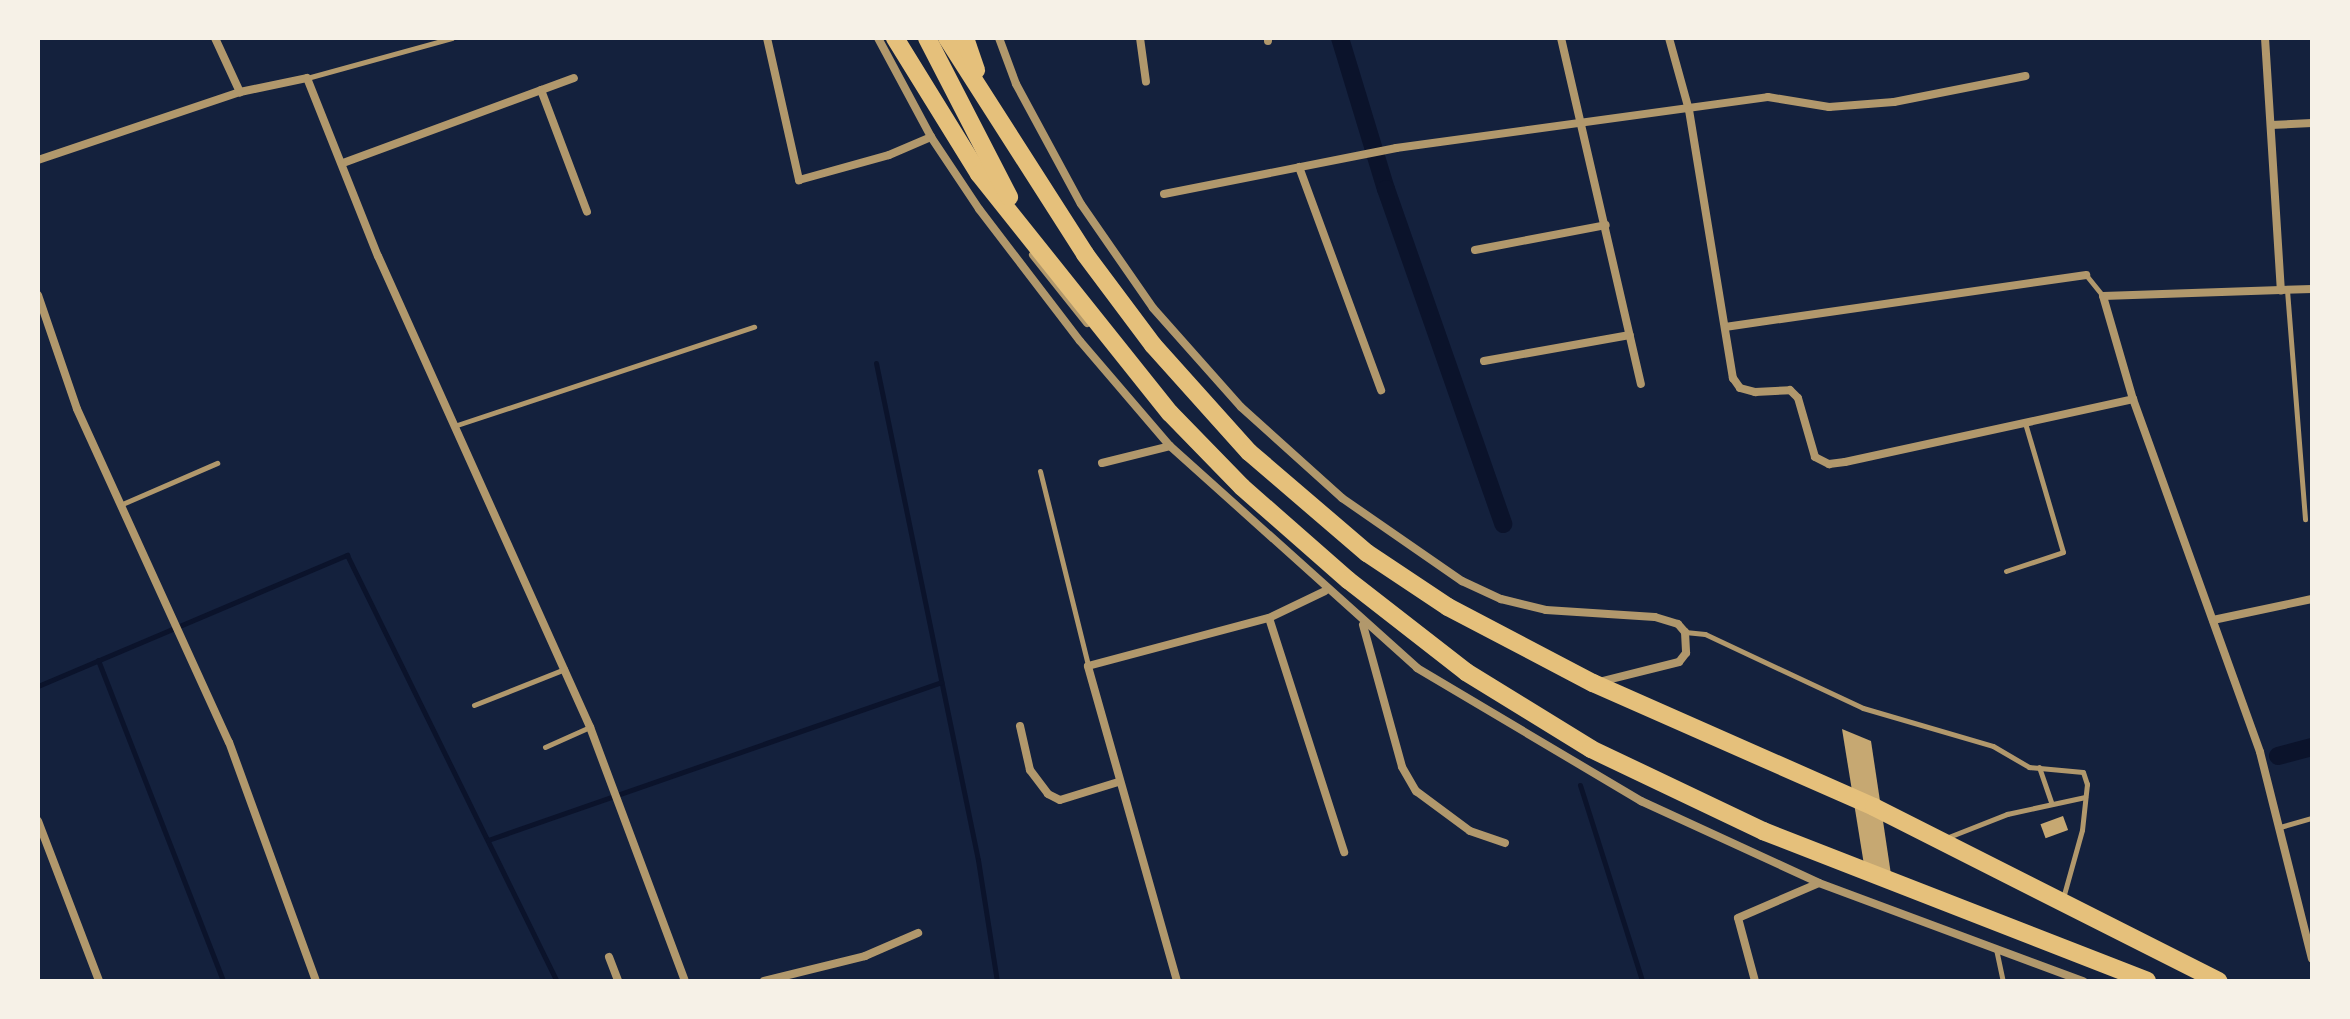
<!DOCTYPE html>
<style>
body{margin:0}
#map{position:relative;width:2350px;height:1019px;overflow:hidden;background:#14213d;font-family:Arial,sans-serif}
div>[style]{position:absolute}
.stream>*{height:5px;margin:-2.5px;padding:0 2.5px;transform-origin:2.5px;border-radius:2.5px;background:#0b132b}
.canal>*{height:18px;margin:-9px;padding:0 9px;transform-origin:9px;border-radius:9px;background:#0b132b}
.building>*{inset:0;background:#c6a872;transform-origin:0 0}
.service>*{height:5px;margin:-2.5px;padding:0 2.5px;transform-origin:2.5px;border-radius:2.5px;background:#b1986c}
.minor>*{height:8px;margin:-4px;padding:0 4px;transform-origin:4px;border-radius:4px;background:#b1986c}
.motorway>*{height:18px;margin:-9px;padding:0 9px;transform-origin:9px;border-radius:9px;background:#e5c07b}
span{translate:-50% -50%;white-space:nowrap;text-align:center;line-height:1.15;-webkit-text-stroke:8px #f6f1e7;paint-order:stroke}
.frame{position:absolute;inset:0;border:40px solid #f6f1e7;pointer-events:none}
</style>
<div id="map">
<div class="stream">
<i style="left:876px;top:363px;width:507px;rotate:78.4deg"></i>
<i style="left:978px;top:860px;width:122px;rotate:81.1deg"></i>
<i style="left:98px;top:660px;width:344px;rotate:68.7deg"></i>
<i style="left:38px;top:686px;width:336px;rotate:-23deg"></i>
<i style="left:347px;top:555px;width:475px;rotate:63.8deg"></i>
<i style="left:1580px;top:785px;width:206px;rotate:72.4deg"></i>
<i style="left:488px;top:840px;width:480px;rotate:-19.2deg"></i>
</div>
<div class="canal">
<i style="left:1340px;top:38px;width:158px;rotate:73.1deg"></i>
<i style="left:1386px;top:189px;width:355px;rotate:70.7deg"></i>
<i style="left:2278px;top:756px;width:35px;rotate:-15deg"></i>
</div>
<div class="building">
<i style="clip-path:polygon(1842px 729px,1871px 741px,1892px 881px,1865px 871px)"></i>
<i style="left:2063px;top:816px;width:15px;height:24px;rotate:70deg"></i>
</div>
<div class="service">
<i style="left:307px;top:78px;width:150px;rotate:-15.4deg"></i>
<i style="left:2086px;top:275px;width:26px;rotate:51deg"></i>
<i style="left:2287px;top:290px;width:230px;rotate:85.5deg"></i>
<i style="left:457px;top:425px;width:313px;rotate:-18.3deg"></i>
<i style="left:1040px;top:471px;width:200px;rotate:76.1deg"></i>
<i style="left:120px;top:505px;width:106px;rotate:-23.4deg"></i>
<i style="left:2006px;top:571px;width:60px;rotate:-18.4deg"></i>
<i style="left:2063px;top:552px;width:134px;rotate:-106.4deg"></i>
<i style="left:1685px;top:632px;width:20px;rotate:6deg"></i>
<i style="left:1705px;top:634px;width:174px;rotate:25.1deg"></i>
<i style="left:1863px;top:708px;width:135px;rotate:16.3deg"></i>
<i style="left:1993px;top:746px;width:42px;rotate:30.3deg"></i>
<i style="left:2029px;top:767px;width:54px;rotate:5.3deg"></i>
<i style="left:2083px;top:772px;width:13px;rotate:72deg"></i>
<i style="left:2087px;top:784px;width:46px;rotate:96.2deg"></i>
<i style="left:2082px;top:830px;width:71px;rotate:105.6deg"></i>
<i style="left:474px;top:705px;width:98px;rotate:-21.6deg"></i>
<i style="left:545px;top:747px;width:49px;rotate:-24deg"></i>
<i style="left:2039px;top:767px;width:39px;rotate:71deg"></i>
<i style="left:2280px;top:827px;width:33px;rotate:-16deg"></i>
<i style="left:1946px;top:838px;width:66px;rotate:-21.5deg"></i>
<i style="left:2007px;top:814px;width:80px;rotate:-12.3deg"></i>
<i style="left:1996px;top:949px;width:33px;rotate:78deg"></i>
</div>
<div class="minor">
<i style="left:215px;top:38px;width:60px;rotate:65.2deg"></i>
<i style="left:767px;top:38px;width:146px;rotate:77.3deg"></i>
<i style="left:799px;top:180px;width:93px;rotate:-15.5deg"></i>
<i style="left:889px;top:155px;width:46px;rotate:-23.2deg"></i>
<i style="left:878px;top:38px;width:112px;rotate:61.8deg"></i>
<i style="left:931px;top:137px;width:87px;rotate:56.3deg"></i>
<i style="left:979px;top:209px;width:166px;rotate:52.6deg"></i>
<i style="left:1080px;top:341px;width:138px;rotate:49.4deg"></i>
<i style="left:1170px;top:446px;width:332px;rotate:41.9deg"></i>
<i style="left:1417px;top:668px;width:261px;rotate:30.7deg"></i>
<i style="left:1641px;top:801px;width:196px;rotate:24.7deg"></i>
<i style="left:1819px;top:883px;width:282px;rotate:20.4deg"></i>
<i style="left:999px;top:38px;width:49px;rotate:69.7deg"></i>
<i style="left:1016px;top:84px;width:136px;rotate:61.6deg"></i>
<i style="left:1081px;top:204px;width:126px;rotate:55.3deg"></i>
<i style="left:1153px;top:308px;width:132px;rotate:48.4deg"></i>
<i style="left:1241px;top:407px;width:136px;rotate:42deg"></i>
<i style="left:1342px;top:498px;width:146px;rotate:34.7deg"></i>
<i style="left:1462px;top:581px;width:43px;rotate:24.8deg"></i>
<i style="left:1501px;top:599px;width:46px;rotate:13.7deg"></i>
<i style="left:1546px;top:610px;width:109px;rotate:3.7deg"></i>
<i style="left:1655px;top:617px;width:24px;rotate:17deg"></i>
<i style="left:1678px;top:624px;width:11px;rotate:49deg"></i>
<i style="left:1685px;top:632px;width:21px;rotate:87deg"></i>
<i style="left:1686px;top:653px;width:11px;rotate:128deg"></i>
<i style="left:1679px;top:662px;width:82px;rotate:166deg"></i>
<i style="left:1140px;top:38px;width:44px;rotate:82.2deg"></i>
<i style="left:1268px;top:38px;width:3px;rotate:90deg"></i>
<i style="left:1561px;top:38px;width:355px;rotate:77deg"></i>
<i style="left:1669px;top:38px;width:75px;rotate:74.5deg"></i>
<i style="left:1689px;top:110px;width:272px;rotate:80.7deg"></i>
<i style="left:1733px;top:378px;width:12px;rotate:55deg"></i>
<i style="left:1740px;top:388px;width:16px;rotate:15deg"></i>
<i style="left:1755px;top:392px;width:35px;rotate:-3deg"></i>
<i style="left:1790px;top:390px;width:11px;rotate:45deg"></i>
<i style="left:1798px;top:398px;width:61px;rotate:73.9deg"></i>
<i style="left:1815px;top:457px;width:16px;rotate:27deg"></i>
<i style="left:1829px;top:464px;width:16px;rotate:-7deg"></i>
<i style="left:1845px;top:462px;width:295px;rotate:-12.3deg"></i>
<i style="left:2265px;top:38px;width:253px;rotate:86.4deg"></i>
<i style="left:541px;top:90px;width:130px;rotate:69.3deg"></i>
<i style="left:2271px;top:125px;width:41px;rotate:-2.8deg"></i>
<i style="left:38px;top:160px;width:213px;rotate:-18.6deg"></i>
<i style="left:240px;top:92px;width:68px;rotate:-11.8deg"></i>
<i style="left:307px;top:78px;width:192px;rotate:68.3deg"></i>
<i style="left:378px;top:256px;width:517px;rotate:65.77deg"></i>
<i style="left:590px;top:727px;width:271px;rotate:69.5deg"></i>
<i style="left:343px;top:163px;width:246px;rotate:-20.2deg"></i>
<i style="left:1299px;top:167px;width:238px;rotate:69.8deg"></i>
<i style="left:1164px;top:194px;width:237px;rotate:-11.2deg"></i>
<i style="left:1396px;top:148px;width:375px;rotate:-7.8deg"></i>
<i style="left:1768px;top:97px;width:62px;rotate:9.3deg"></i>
<i style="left:1829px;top:107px;width:65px;rotate:-4.4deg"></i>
<i style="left:1894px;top:102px;width:134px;rotate:-11.2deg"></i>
<i style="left:1475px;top:250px;width:133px;rotate:-10.8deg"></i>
<i style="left:1033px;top:255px;width:87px;rotate:51.5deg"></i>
<i style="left:2312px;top:289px;width:209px;rotate:178.1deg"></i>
<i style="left:2103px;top:296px;width:107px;rotate:73.8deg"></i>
<i style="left:2133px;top:399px;width:375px;rotate:70.2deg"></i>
<i style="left:2260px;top:752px;width:213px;rotate:75.9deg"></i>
<i style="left:38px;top:295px;width:120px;rotate:71.1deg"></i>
<i style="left:77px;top:409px;width:366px;rotate:65.5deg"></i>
<i style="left:229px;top:742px;width:254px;rotate:70deg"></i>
<i style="left:1725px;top:327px;width:365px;rotate:-8.2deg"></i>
<i style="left:1484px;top:361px;width:148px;rotate:-10.1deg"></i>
<i style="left:1102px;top:463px;width:70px;rotate:-14deg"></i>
<i style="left:1269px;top:618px;width:246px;rotate:72.2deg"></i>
<i style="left:2213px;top:620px;width:101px;rotate:-12deg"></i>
<i style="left:1363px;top:625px;width:147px;rotate:74.6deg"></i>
<i style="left:1402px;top:767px;width:28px;rotate:60deg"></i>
<i style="left:1416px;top:791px;width:67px;rotate:36.5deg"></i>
<i style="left:1470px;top:831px;width:37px;rotate:19deg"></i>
<i style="left:1020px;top:726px;width:45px;rotate:77.2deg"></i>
<i style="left:1030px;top:770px;width:30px;rotate:53deg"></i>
<i style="left:1048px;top:794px;width:13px;rotate:27deg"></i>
<i style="left:1060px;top:800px;width:61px;rotate:-17.2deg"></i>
<i style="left:38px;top:821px;width:171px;rotate:69.1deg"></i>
<i style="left:609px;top:957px;width:26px;rotate:69deg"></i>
<i style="left:764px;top:981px;width:104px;rotate:-13.9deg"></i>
<i style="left:865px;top:956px;width:58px;rotate:-23.5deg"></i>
<i style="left:1177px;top:981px;width:327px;rotate:-105.8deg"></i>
<i style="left:1088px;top:666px;width:187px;rotate:-14.9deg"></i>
<i style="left:1269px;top:618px;width:62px;rotate:-25.7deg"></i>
<i style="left:1755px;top:981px;width:65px;rotate:-105.1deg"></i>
<i style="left:1738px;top:918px;width:88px;rotate:-23.4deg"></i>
</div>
<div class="motorway">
<i style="left:895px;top:38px;width:160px;rotate:58.3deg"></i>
<i style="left:979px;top:174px;width:306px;rotate:51.4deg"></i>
<i style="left:1170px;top:413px;width:103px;rotate:45.8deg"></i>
<i style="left:1242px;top:487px;width:141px;rotate:41.3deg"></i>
<i style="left:1348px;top:580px;width:150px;rotate:37.9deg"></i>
<i style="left:1466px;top:672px;width:147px;rotate:31.6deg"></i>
<i style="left:1591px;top:749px;width:191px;rotate:25.5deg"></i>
<i style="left:1763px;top:831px;width:412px;rotate:21.3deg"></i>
<i style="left:927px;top:38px;width:179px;rotate:62.7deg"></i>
<i style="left:947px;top:38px;width:256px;rotate:57.4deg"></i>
<i style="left:1085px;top:254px;width:114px;rotate:53.2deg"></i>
<i style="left:1153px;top:345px;width:144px;rotate:48.1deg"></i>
<i style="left:1249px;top:452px;width:155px;rotate:40.6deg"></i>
<i style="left:1367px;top:553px;width:97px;rotate:33.7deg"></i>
<i style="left:1448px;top:607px;width:164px;rotate:27.7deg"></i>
<i style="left:1593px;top:683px;width:307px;rotate:23.8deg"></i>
<i style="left:1874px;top:807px;width:386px;rotate:26.8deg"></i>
<i style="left:965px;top:38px;width:34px;rotate:71deg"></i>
</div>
<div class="frame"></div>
</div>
